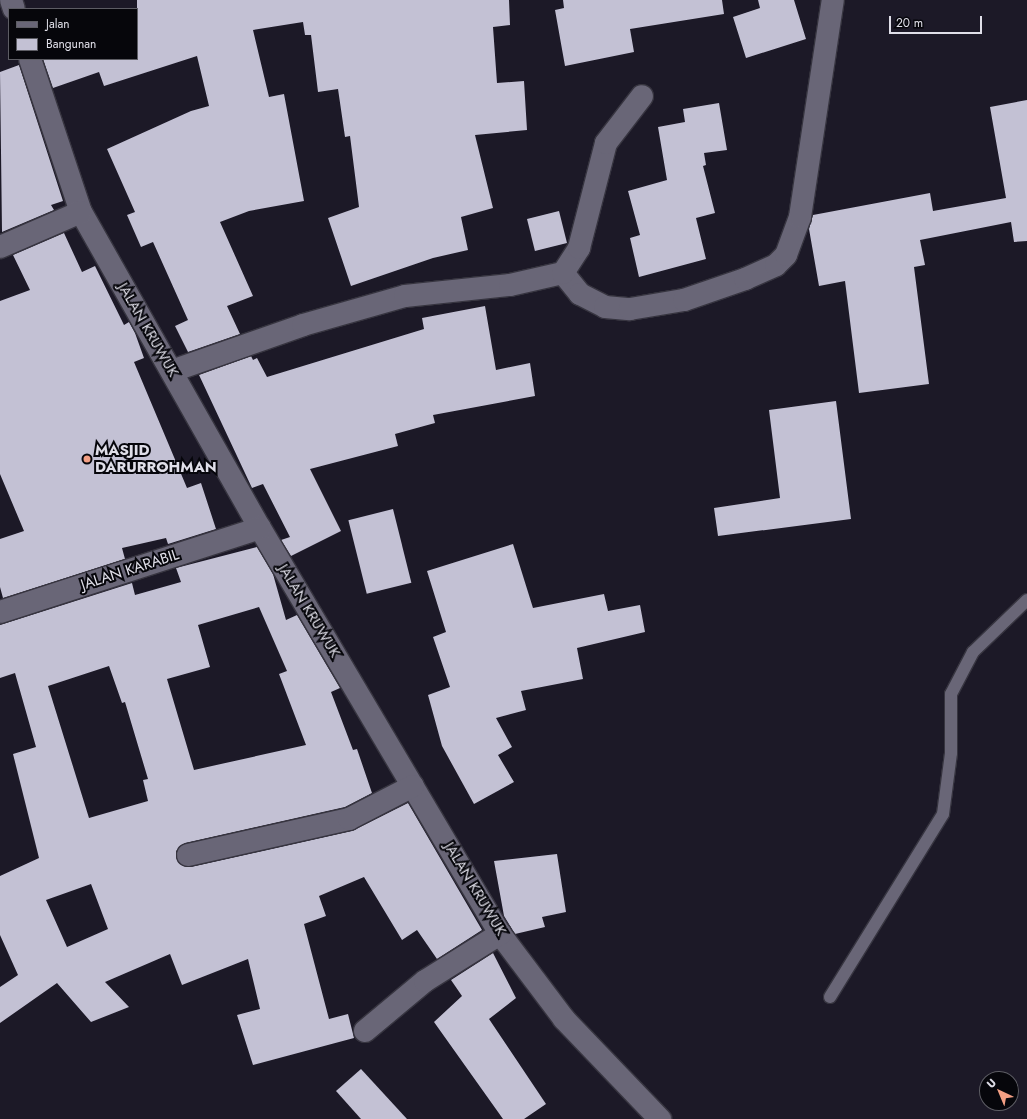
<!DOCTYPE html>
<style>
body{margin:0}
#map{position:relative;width:1027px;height:1119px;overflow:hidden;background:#1c1927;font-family:Jost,sans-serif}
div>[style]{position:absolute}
.building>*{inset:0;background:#c3c1d4;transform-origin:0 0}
.roads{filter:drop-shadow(1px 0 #373540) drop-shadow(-1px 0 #373540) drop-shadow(0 1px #373540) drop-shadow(0 -1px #373540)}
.service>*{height:12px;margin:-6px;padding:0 6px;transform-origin:6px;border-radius:6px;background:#696677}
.minor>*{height:22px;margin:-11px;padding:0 11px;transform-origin:11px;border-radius:11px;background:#696677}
.dots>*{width:11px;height:11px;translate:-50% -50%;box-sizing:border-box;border:2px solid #06060b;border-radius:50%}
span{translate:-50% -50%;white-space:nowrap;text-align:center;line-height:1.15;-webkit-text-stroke:4px #06060b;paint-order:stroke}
.street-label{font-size:15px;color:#e0dfe9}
.poi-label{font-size:15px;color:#e0dfe9;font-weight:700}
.left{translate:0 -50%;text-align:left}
.legend{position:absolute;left:8px;top:8px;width:130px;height:52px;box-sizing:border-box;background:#06060b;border:1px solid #5d5d64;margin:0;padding:5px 7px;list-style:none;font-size:12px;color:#e0dfe9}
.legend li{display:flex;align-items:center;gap:8px;height:20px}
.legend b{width:20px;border:1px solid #5d5d64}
.north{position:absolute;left:979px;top:1071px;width:40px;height:40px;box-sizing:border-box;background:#06060b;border:1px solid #5d5d64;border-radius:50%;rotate:316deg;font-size:11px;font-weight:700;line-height:16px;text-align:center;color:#e0dfe9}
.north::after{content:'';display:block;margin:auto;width:14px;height:18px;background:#f39f84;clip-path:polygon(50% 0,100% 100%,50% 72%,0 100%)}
.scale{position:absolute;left:889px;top:16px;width:93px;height:18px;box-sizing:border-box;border:2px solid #e0dfe9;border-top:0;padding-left:5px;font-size:12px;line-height:14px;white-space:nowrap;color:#e0dfe9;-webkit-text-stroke:3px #06060b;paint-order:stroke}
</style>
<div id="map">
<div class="building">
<i style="clip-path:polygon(137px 0,509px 0,510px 25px,493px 27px,497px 83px,524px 81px,527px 130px,475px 135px,493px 208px,461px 217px,468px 250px,433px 258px,351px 286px,328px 218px,359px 207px,350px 136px,345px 137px,338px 89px,318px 92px,311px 35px,305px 35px,303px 22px,253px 30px,269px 97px,284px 94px,304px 201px,249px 211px,220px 222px,253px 296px,227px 306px,240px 334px,188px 352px,175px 326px,188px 320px,153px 242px,141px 247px,127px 215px,135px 212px,107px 149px,191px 111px,209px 106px,197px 56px,104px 86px,99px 72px,53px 88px,43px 59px,137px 59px)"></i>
<i style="clip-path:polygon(563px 0,722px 0,724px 14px,630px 29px,634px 52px,565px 66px,555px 10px,564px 8px)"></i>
<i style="clip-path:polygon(758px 0,794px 0,806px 39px,746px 58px,733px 17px,760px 8px)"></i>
<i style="clip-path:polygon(19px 65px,63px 201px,51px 205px,54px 210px,2px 232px,0 72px)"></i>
<i style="clip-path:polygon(1027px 100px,1027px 241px,1014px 242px,1011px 222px,920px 240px,925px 265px,914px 267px,929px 384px,859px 393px,845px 281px,819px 286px,809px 229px,813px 215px,930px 193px,933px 211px,1006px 198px,990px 107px)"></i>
<i style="clip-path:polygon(719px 103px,727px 150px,704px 153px,706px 165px,703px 166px,715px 213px,696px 218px,706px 259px,639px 277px,630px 238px,640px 235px,628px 191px,667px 180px,658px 127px,685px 122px,683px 109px)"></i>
<i style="left:559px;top:211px;width:33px;height:33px;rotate:76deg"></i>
<i style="clip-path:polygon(64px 233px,82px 272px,95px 266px,124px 325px,129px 322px,135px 333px,144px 358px,134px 362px,187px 488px,201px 483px,216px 529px,168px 544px,166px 538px,122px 548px,125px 559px,3px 598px,0 587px,0 539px,24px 531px,0 474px,0 301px,30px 290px,13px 255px)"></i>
<i style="clip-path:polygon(485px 306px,496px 370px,530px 363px,535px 396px,433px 415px,435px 423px,395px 434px,398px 446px,310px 469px,341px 531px,291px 556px,281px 540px,290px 537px,263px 484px,252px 488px,199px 375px,251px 356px,253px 360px,257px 358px,267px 377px,424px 329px,422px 318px)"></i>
<i style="clip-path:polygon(836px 401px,851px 519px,718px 536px,714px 508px,780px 498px,769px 410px)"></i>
<i style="left:393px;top:509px;width:76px;height:46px;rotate:76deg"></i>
<i style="clip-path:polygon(513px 544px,533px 608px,604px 594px,608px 611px,640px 605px,645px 632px,577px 648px,583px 679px,521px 691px,526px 710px,496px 718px,512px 747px,498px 755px,514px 782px,474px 804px,442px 746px,428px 695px,450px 687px,433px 637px,446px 632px,427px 571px)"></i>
<i style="clip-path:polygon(evenodd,257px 547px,273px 574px,286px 620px,297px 615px,340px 688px,331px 692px,353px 750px,357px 749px,372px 793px,345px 807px,185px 843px,176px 851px,179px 863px,191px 867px,352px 831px,408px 803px,482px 930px,437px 959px,417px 930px,402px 940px,364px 877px,319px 896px,326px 916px,304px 924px,329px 1019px,348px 1014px,354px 1038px,253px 1065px,237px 1015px,260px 1009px,248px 959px,182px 985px,170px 954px,105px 982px,129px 1007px,91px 1022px,57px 983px,0 1023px,0 987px,18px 975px,0 935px,0 876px,39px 858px,13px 754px,36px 747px,15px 673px,0 678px,0 625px,132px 583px,135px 595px,181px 582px,176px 568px,257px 547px,259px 607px,287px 671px,279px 674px,306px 745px,194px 770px,167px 679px,210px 667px,198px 625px,259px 607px,257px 547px,109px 666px,122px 703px,125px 702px,148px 779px,143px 780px,148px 801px,89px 818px,48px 686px,109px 666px,257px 547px,91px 884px,108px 929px,67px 947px,46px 900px,91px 884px)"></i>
<i style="clip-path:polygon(557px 854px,566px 912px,542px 917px,545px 927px,515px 934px,504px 916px,494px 861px)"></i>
<i style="clip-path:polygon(493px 953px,516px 998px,489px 1019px,546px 1104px,524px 1119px,503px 1119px,434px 1022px,462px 996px,451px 980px)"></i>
<i style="clip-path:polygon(361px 1069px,407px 1119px,361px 1119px,336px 1091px)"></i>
</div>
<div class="roads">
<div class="service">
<i style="left:830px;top:997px;width:215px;rotate:-58.3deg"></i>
<i style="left:943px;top:814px;width:62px;rotate:-82.5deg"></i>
<i style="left:951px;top:753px;width:59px;rotate:-90deg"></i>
<i style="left:951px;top:694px;width:47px;rotate:-62.4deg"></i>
<i style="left:973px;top:652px;width:75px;rotate:-43.9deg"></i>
</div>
<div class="minor">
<i style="left:11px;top:0;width:9px;rotate:72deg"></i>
<i style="left:30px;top:59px;width:161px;rotate:71.6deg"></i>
<i style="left:81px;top:212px;width:363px;rotate:60.5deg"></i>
<i style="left:260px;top:528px;width:472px;rotate:59.4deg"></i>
<i style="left:500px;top:934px;width:106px;rotate:53deg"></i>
<i style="left:564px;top:1019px;width:139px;rotate:46.2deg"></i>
<i style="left:0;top:247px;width:88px;rotate:-23.4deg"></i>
<i style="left:563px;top:273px;width:27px;rotate:51deg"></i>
<i style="left:580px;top:294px;width:28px;rotate:27deg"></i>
<i style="left:605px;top:307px;width:25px;rotate:5deg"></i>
<i style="left:630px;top:309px;width:55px;rotate:-9.5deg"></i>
<i style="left:684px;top:300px;width:65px;rotate:-19deg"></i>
<i style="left:745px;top:279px;width:34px;rotate:-24deg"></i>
<i style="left:776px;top:265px;width:14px;rotate:-45deg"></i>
<i style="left:786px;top:255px;width:40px;rotate:-69.8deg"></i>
<i style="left:800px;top:217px;width:219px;rotate:-81.4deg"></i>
<i style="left:172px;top:371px;width:139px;rotate:-19.3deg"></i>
<i style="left:303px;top:325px;width:106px;rotate:-15.9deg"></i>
<i style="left:405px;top:296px;width:106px;rotate:-6deg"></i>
<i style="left:510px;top:285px;width:54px;rotate:-12.8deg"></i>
<i style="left:563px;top:273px;width:30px;rotate:-57deg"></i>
<i style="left:579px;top:248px;width:108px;rotate:-75.6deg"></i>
<i style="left:606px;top:143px;width:59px;rotate:-52.5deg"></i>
<i style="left:0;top:612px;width:273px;rotate:-17.9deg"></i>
<i style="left:188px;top:855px;width:165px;rotate:-12.6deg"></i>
<i style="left:349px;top:819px;width:72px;rotate:-27.3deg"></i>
<i style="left:365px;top:1031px;width:78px;rotate:-39.8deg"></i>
<i style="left:425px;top:981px;width:89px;rotate:-32.1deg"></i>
</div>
</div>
<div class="dots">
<i style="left:87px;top:459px;background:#f39f84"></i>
</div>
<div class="street-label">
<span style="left:148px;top:330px;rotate:60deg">JALAN KRUWUK</span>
<span style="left:130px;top:570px;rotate:-18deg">JALAN KARABIL</span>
<span style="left:309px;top:611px;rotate:59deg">JALAN KRUWUK</span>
<span style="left:475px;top:889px;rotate:59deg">JALAN KRUWUK</span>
</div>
<div class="poi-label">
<span class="left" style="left:95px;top:459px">MASJID<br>DARURROHMAN</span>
</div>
<ul class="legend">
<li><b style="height:5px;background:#696677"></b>Jalan</li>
<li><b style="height:11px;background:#c3c1d4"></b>Bangunan</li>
</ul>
<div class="north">U</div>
<div class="scale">20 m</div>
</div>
